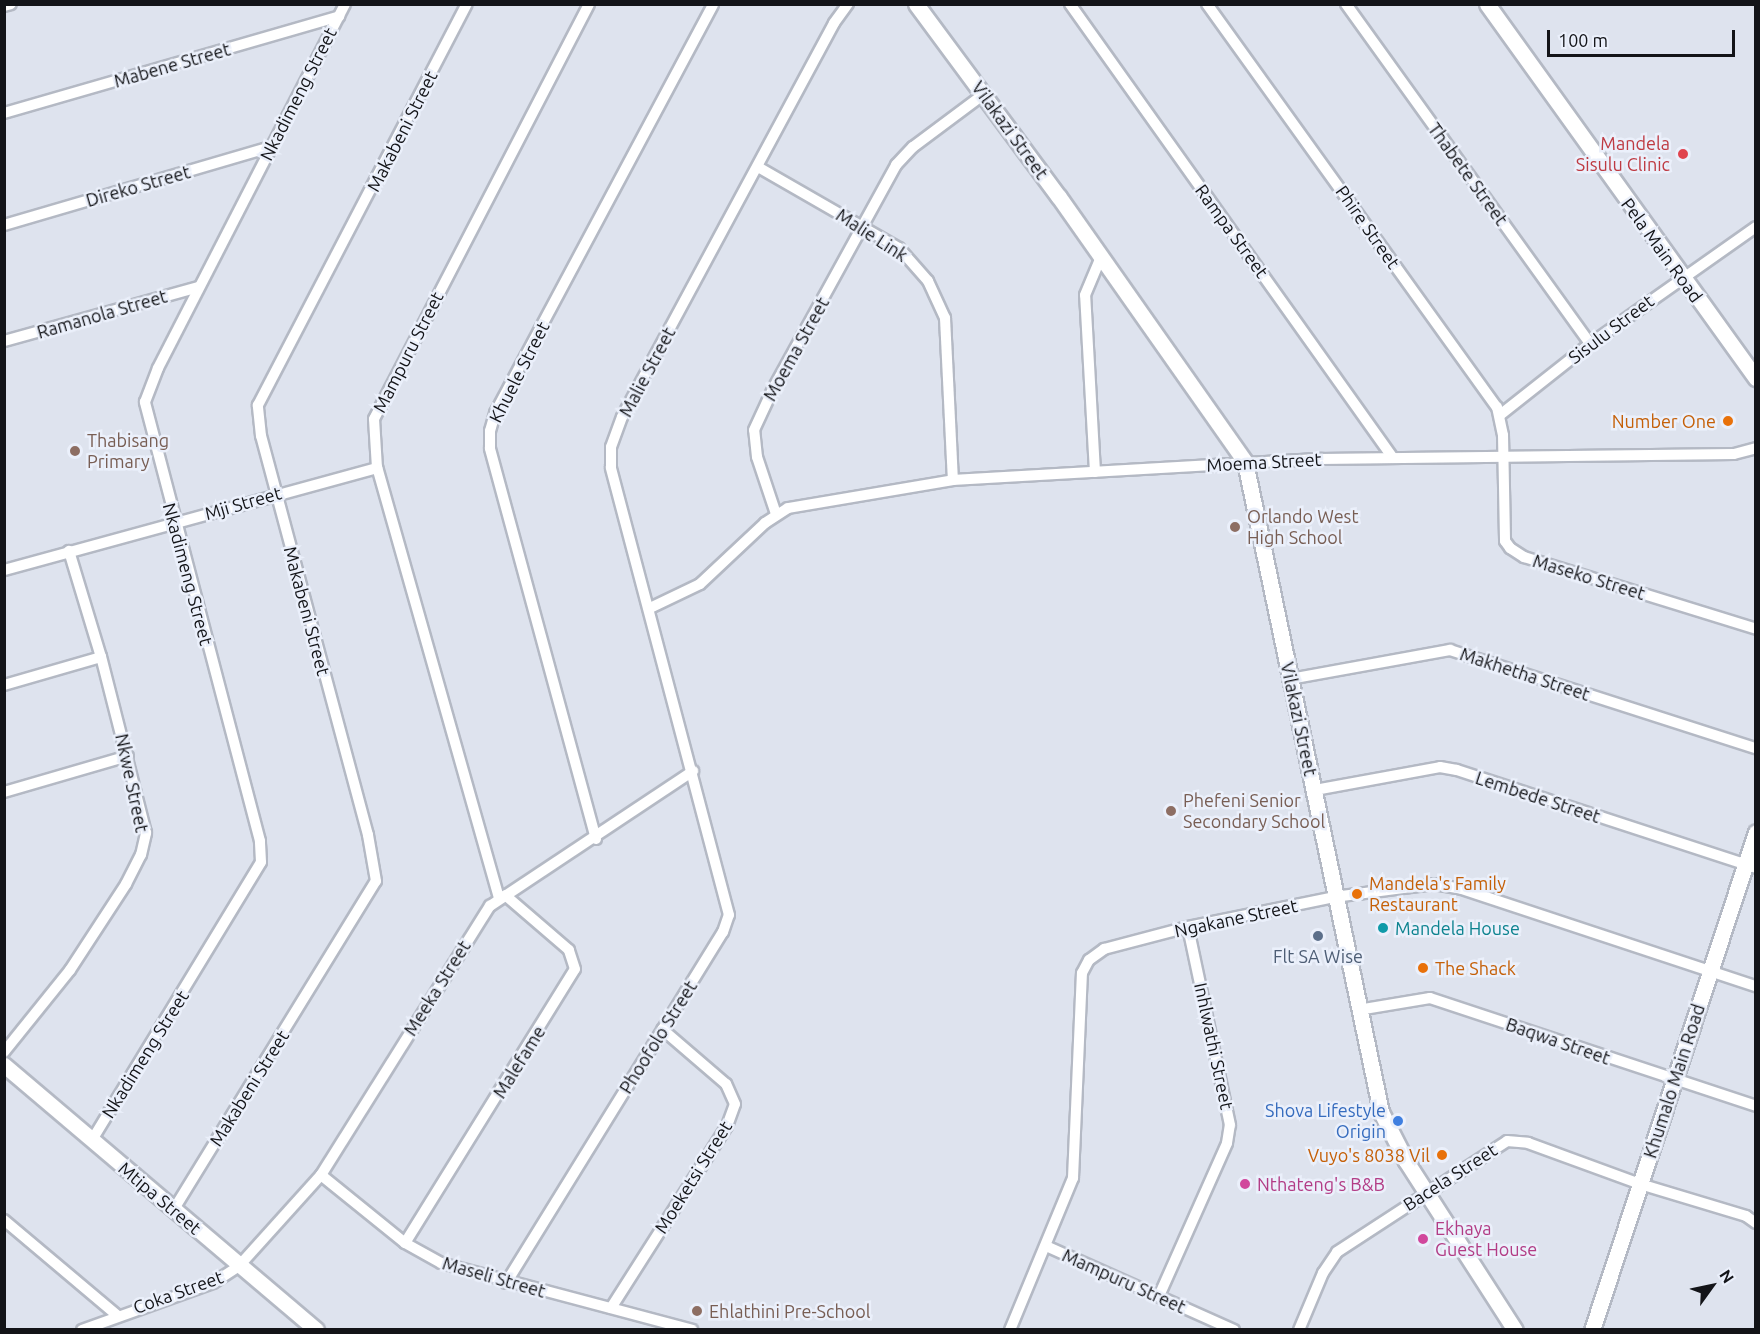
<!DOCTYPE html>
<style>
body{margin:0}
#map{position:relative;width:1760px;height:1334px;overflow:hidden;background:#dee3ee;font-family:Ubuntu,sans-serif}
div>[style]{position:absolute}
.roads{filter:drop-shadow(2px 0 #b4b9c4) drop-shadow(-2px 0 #b4b9c4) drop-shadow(0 2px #b4b9c4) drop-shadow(0 -2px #b4b9c4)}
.street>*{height:10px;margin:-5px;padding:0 5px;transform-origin:5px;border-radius:5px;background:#fff}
.secondary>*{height:15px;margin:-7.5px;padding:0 7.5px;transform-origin:7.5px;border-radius:7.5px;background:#fff}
.dots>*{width:16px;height:16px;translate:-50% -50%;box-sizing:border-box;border:3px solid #ebf0fb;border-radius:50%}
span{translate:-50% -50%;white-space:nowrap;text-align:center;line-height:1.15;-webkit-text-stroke:5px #ebf0fb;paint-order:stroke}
.street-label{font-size:18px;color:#131418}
.health-label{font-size:18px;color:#be3a42}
.right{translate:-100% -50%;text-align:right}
.food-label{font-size:18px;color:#c56008}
.left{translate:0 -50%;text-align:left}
.education-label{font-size:18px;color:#785e54}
.culture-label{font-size:18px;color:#0d838f}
.service-label{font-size:18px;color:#4e5e75}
.shop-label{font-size:18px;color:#366cbe}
.hotel-label{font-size:18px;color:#b23c85}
.frame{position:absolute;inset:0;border:6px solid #131418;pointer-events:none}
.north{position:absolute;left:1682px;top:1256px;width:60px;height:60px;-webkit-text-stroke:4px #ebf0fb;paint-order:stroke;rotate:57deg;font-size:16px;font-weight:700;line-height:24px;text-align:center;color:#131418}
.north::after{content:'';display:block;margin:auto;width:21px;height:27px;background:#131418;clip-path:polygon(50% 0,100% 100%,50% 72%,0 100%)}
.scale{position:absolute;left:1547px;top:30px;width:188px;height:27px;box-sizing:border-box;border:3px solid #131418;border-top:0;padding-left:8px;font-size:18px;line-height:21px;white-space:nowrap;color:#131418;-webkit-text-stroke:4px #ebf0fb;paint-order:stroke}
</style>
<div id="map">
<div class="roads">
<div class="street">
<i style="left:1070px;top:4px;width:557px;rotate:54.57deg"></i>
<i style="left:1207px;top:4px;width:496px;rotate:54.3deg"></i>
<i style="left:1497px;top:407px;width:29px;rotate:78deg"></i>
<i style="left:1503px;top:435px;width:106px;rotate:88.9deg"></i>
<i style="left:1505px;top:541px;width:9px;rotate:54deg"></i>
<i style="left:1510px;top:548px;width:17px;rotate:33deg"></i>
<i style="left:1524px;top:557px;width:243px;rotate:17.2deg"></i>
<i style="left:1346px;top:4px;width:418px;rotate:54.3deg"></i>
<i style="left:4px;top:6px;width:7px;rotate:-16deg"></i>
<i style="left:4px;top:113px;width:349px;rotate:-16.1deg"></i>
<i style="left:758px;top:167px;width:163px;rotate:29.9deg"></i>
<i style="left:899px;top:248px;width:44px;rotate:48.7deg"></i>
<i style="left:928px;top:281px;width:41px;rotate:65.3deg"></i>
<i style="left:945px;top:318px;width:162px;rotate:87.2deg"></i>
<i style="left:4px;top:225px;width:278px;rotate:-16.3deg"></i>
<i style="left:4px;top:341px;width:202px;rotate:-15.5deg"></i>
<i style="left:1500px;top:415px;width:115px;rotate:-38.3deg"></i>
<i style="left:1590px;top:344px;width:203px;rotate:-35.2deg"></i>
<i style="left:1095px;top:472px;width:177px;rotate:-93.2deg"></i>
<i style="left:1085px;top:295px;width:41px;rotate:-67.2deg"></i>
<i style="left:776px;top:514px;width:60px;rotate:-108.4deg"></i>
<i style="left:757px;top:457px;width:27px;rotate:-96deg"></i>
<i style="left:754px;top:430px;width:45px;rotate:-65.1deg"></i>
<i style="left:773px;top:389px;width:256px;rotate:-61.2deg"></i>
<i style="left:896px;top:165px;width:25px;rotate:-47deg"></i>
<i style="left:913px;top:147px;width:89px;rotate:-36.7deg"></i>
<i style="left:4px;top:570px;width:387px;rotate:-15.3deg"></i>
<i style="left:650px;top:608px;width:55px;rotate:-25.6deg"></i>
<i style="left:700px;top:584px;width:89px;rotate:-43.2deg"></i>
<i style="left:765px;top:523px;width:27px;rotate:-33deg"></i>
<i style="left:788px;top:508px;width:167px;rotate:-9.6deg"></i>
<i style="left:953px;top:480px;width:368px;rotate:-3.3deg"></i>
<i style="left:1320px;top:459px;width:414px;rotate:-0.7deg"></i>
<i style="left:1734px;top:454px;width:23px;rotate:-15deg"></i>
<i style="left:1290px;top:679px;width:163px;rotate:-10.3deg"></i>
<i style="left:1450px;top:650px;width:321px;rotate:17.8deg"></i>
<i style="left:4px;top:685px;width:101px;rotate:-16.1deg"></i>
<i style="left:1315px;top:790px;width:127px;rotate:-10.4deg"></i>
<i style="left:1440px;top:767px;width:17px;rotate:10deg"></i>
<i style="left:1457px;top:770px;width:315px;rotate:18.1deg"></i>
<i style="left:4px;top:792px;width:129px;rotate:-16.2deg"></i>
<i style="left:596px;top:839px;width:405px;rotate:-105.2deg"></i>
<i style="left:490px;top:448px;width:17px;rotate:-90deg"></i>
<i style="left:490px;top:431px;width:19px;rotate:-74deg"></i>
<i style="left:495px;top:413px;width:463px;rotate:-61.9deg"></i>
<i style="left:499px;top:898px;width:447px;rotate:-105.8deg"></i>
<i style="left:377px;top:468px;width:49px;rotate:-93.5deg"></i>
<i style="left:374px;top:419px;width:467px;rotate:-62.6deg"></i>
<i style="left:1358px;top:1010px;width:73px;rotate:-9.5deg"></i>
<i style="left:1430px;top:998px;width:343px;rotate:18.3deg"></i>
<i style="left:4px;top:1052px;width:105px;rotate:-51.2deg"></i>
<i style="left:70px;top:970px;width:103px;rotate:-56.9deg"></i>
<i style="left:126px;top:884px;width:33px;rotate:-63deg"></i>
<i style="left:141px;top:855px;width:23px;rotate:-77deg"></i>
<i style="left:146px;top:833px;width:182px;rotate:-104.3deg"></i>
<i style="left:101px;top:657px;width:111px;rotate:-106.8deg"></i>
<i style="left:92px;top:1140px;width:325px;rotate:-58.7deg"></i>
<i style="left:261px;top:862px;width:21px;rotate:-93deg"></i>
<i style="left:260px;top:841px;width:454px;rotate:-104.7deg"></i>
<i style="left:145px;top:402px;width:36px;rotate:-69deg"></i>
<i style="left:158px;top:368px;width:409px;rotate:-62.8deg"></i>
<i style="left:321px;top:1175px;width:108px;rotate:39deg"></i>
<i style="left:405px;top:1243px;width:41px;rotate:29.1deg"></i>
<i style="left:441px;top:1263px;width:260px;rotate:14.9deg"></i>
<i style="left:174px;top:1209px;width:385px;rotate:-58.4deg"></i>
<i style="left:376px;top:881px;width:47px;rotate:-99.9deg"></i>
<i style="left:368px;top:835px;width:413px;rotate:-105deg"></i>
<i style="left:261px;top:436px;width:31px;rotate:-96deg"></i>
<i style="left:258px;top:405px;width:452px;rotate:-62.5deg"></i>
<i style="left:4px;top:1220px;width:148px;rotate:40.1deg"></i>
<i style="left:405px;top:1243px;width:322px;rotate:-58.2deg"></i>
<i style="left:575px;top:969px;width:20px;rotate:-108deg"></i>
<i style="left:569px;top:950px;width:84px;rotate:-139.3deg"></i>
<i style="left:1046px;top:1246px;width:206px;rotate:24.1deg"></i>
<i style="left:506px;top:1283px;width:413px;rotate:-58.3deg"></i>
<i style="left:723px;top:932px;width:18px;rotate:-71deg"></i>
<i style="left:729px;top:915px;width:463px;rotate:-104.8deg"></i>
<i style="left:611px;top:467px;width:20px;rotate:-90deg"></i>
<i style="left:611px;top:447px;width:32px;rotate:-70deg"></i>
<i style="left:622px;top:417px;width:447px;rotate:-61.7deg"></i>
<i style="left:834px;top:23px;width:24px;rotate:-54deg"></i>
<i style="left:1159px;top:1296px;width:167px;rotate:-66deg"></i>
<i style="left:1227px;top:1143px;width:18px;rotate:-81deg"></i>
<i style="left:1230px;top:1125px;width:202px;rotate:-102deg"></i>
<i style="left:611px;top:1308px;width:216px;rotate:-57.5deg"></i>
<i style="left:727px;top:1126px;width:23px;rotate:-70deg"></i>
<i style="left:735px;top:1104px;width:22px;rotate:-114deg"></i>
<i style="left:726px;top:1084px;width:84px;rotate:-139.3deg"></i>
<i style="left:82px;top:1330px;width:139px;rotate:-19.7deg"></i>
<i style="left:213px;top:1283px;width:31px;rotate:-33deg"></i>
<i style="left:239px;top:1266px;width:122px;rotate:-48deg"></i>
<i style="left:321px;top:1175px;width:318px;rotate:-57.9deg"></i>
<i style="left:490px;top:906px;width:244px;rotate:-33.6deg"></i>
<i style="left:1010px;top:1330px;width:165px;rotate:-67.5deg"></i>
<i style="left:1073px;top:1178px;width:205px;rotate:-87.5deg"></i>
<i style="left:1082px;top:973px;width:15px;rotate:-62deg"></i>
<i style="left:1089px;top:960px;width:19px;rotate:-36deg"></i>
<i style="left:1104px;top:949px;width:87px;rotate:-14.7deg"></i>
<i style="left:1188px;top:927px;width:149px;rotate:-11.6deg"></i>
<i style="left:1334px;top:897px;width:101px;rotate:-7.4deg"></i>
<i style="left:1434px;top:884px;width:28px;rotate:10deg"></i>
<i style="left:1462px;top:889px;width:310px;rotate:18.3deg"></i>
<i style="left:1299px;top:1330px;width:62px;rotate:-67.2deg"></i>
<i style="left:1323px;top:1273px;width:25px;rotate:-56deg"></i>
<i style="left:1337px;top:1252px;width:203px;rotate:-33.1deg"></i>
<i style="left:1507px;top:1141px;width:21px;rotate:5deg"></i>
<i style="left:1528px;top:1143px;width:119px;rotate:20.1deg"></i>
<i style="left:1640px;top:1184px;width:111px;rotate:16.8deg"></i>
<i style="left:1746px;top:1216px;width:12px;rotate:35deg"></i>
</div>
<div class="secondary">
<i style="left:916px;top:4px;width:240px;rotate:53.5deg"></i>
<i style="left:1059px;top:197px;width:324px;rotate:54.9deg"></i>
<i style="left:1245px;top:462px;width:664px;rotate:78.18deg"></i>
<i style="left:1381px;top:1112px;width:55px;rotate:63deg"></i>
<i style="left:1406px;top:1161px;width:201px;rotate:57.2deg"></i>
<i style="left:1487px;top:4px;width:461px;rotate:54.3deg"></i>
<i style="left:4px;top:1065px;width:409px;rotate:40.3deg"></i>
<i style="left:1592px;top:1330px;width:524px;rotate:-71.77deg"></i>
</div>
</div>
<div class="dots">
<i style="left:1683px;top:154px;background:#e0444e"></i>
<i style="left:1728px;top:421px;background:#e8710a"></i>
<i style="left:75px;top:451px;background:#8d6e63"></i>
<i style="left:1235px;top:527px;background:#8d6e63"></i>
<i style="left:1171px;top:811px;background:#8d6e63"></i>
<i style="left:1357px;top:894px;background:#e8710a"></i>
<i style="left:1383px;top:928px;background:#0f9aa8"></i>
<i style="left:1318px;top:936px;background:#5c6f8a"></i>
<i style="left:1423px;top:968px;background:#e8710a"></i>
<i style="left:1398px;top:1121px;background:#3f7fe0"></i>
<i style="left:1442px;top:1155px;background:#e8710a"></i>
<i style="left:1245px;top:1184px;background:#d1479c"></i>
<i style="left:1423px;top:1239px;background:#d1479c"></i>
<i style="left:697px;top:1311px;background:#8d6e63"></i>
</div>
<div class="street-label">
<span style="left:172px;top:65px;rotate:-16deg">Mabene Street</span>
<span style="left:298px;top:94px;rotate:-63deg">Nkadimeng Street</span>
<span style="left:1010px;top:130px;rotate:54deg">Vilakazi Street</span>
<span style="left:402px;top:131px;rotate:-63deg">Makabeni Street</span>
<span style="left:1468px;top:174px;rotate:54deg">Thabete Street</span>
<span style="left:138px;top:186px;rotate:-16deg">Direko Street</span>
<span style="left:1368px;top:227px;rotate:55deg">Phire Street</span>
<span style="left:1232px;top:231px;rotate:54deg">Rampa Street</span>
<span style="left:872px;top:235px;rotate:33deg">Malie Link</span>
<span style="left:1662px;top:250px;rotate:54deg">Pela Main Road</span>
<span style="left:102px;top:314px;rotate:-16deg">Ramanola Street</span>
<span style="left:1611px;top:329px;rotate:-37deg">Sisulu Street</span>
<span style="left:796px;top:349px;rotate:-61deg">Moema Street</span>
<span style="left:408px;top:352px;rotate:-63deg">Mampuru Street</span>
<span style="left:519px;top:372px;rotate:-63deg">Khuele Street</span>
<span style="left:647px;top:372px;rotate:-62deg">Malie Street</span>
<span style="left:1264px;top:462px;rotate:-3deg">Moema Street</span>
<span style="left:243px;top:503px;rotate:-16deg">Mji Street</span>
<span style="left:188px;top:574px;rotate:75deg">Nkadimeng Street</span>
<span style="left:1589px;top:577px;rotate:17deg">Maseko Street</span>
<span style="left:307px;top:611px;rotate:75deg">Makabeni Street</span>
<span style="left:1525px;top:674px;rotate:18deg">Makhetha Street</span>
<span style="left:1299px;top:719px;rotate:78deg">Vilakazi Street</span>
<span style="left:132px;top:783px;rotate:78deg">Nkwe Street</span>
<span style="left:1538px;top:797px;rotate:18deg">Lembede Street</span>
<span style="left:1236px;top:918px;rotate:-12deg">Ngakane Street</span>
<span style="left:437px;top:988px;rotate:-58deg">Meeka Street</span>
<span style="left:658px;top:1037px;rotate:-58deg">Phoofolo Street</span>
<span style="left:1558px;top:1041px;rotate:19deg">Baqwa Street</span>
<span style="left:1214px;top:1046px;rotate:78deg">Inhlwathi Street</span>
<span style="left:145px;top:1054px;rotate:-58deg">Nkadimeng Street</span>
<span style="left:519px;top:1062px;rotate:-58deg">Malefame</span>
<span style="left:1674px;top:1081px;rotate:-72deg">Khumalo Main Road</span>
<span style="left:249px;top:1088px;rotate:-58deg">Makabeni Street</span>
<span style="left:693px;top:1177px;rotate:-58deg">Moeketsi Street</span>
<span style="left:1450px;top:1177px;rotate:-33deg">Bacela Street</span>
<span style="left:160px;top:1198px;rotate:40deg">Mtipa Street</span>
<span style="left:494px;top:1277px;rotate:16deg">Maseli Street</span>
<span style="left:1124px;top:1281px;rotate:24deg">Mampuru Street</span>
<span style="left:178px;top:1292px;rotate:-20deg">Coka Street</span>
</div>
<div class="health-label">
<span class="right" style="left:1670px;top:154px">Mandela<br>Sisulu Clinic</span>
</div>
<div class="food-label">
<span class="right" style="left:1716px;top:421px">Number One</span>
<span class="left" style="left:1369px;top:894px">Mandela's Family<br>Restaurant</span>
<span class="left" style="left:1435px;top:968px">The Shack</span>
<span class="right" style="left:1430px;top:1155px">Vuyo's 8038 Vil</span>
</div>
<div class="education-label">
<span class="left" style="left:87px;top:451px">Thabisang<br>Primary</span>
<span class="left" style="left:1247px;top:527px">Orlando West<br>High School</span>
<span class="left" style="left:1183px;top:811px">Phefeni Senior<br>Secondary School</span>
<span class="left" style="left:709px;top:1311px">Ehlathini Pre-School</span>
</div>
<div class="culture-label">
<span class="left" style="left:1395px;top:928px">Mandela House</span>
</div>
<div class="service-label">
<span style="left:1318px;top:956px">Flt SA Wise</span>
</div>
<div class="shop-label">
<span class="right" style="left:1386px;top:1121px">Shova Lifestyle<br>Origin</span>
</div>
<div class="hotel-label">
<span class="left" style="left:1257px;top:1184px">Nthateng's B&amp;B</span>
<span class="left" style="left:1435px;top:1239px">Ekhaya<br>Guest House</span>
</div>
<div class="frame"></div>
<div class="north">N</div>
<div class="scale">100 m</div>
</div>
